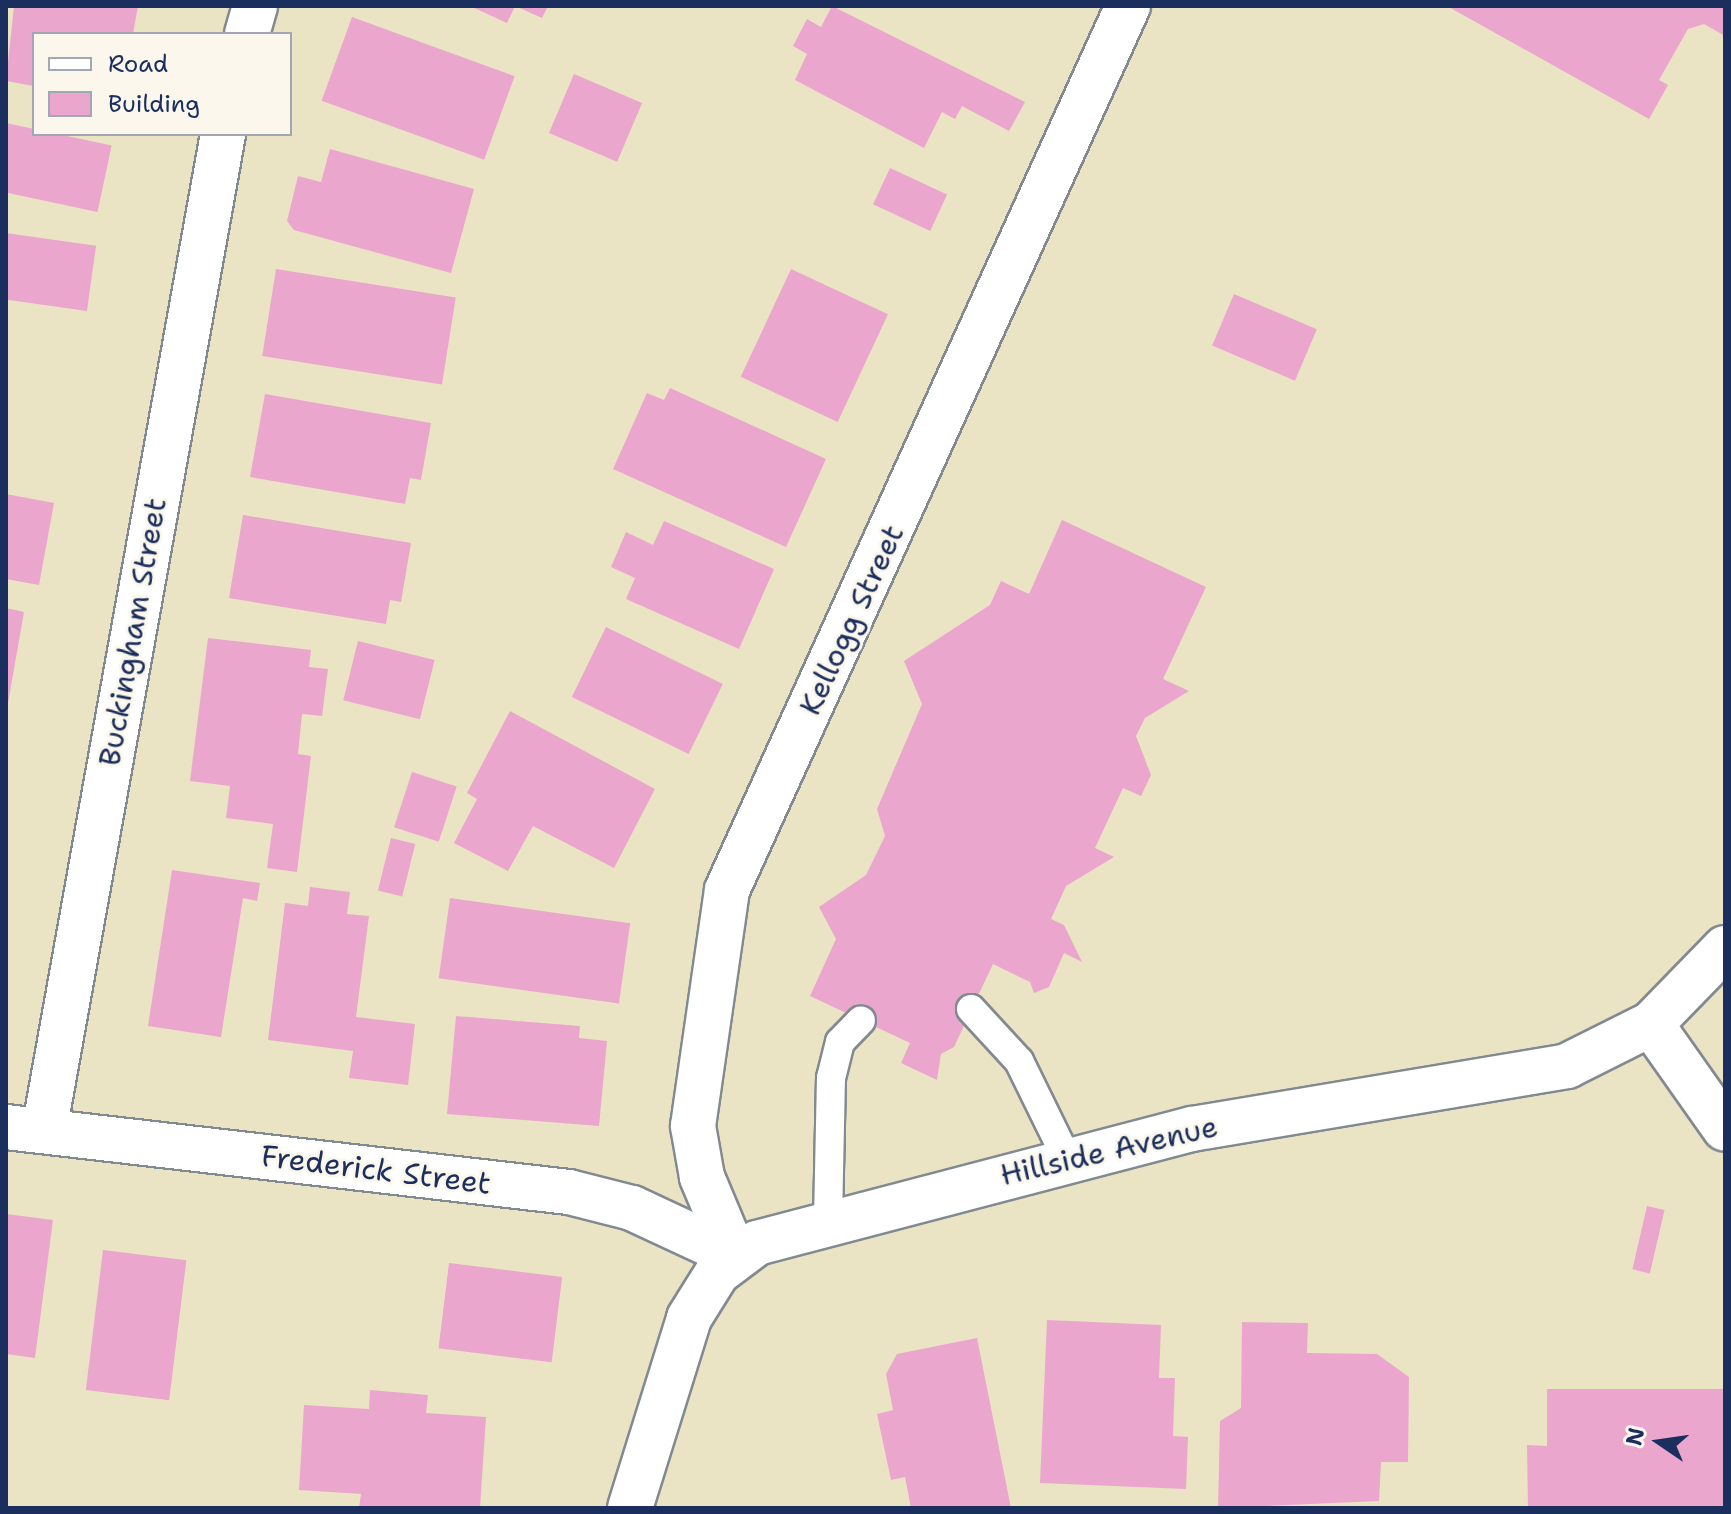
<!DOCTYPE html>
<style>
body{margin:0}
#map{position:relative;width:1731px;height:1514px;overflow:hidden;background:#eae4c4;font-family:"Shantell Sans",sans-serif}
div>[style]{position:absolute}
.building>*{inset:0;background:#eba6cd;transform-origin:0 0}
.roads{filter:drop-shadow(2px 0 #828a91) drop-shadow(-2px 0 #828a91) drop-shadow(0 2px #828a91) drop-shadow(0 -2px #828a91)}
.lane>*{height:28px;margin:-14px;padding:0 14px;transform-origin:14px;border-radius:14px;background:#fff}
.street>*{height:44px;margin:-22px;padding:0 22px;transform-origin:22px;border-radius:22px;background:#fff}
span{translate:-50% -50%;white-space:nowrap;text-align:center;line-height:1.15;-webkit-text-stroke:6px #fbf7ec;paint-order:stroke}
.street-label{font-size:30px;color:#1b2f5e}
.frame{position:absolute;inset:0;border:8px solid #1b2f5e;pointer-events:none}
.legend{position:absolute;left:32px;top:32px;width:260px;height:104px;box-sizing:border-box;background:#fbf7ec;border:2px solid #a1a7b3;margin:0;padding:10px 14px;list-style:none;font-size:24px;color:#1b2f5e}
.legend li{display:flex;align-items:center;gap:16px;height:40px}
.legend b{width:40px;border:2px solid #a1a7b3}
.north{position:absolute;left:1619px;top:1402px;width:80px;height:80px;-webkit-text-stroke:6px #fbf7ec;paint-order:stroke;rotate:283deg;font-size:22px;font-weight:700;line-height:32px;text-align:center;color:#1b2f5e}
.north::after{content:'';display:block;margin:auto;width:28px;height:36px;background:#1b2f5e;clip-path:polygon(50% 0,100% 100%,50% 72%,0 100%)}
</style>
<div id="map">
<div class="building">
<i style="clip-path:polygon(14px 6px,138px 6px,133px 34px,34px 34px,34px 86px,6px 81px)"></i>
<i style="clip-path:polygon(470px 6px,548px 6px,542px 18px,515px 6px,507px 23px)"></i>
<i style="clip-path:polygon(832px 6px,1025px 102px,1009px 131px,962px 106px,955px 119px,942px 112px,924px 148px,795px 80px,807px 54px,793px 46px,807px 19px,821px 27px)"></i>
<i style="clip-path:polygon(1447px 6px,1725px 6px,1725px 36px,1704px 24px,1688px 29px,1659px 80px,1668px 85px,1649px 119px)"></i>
<i style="left:352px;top:17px;width:173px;height:89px;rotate:20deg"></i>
<i style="left:574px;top:74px;width:74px;height:64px;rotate:23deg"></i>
<i style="left:6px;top:123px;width:108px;height:68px;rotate:12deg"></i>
<i style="clip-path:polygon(330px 149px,474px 189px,451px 273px,294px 230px,287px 221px,298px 176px,321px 182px)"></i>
<i style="left:890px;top:168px;width:63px;height:40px;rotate:25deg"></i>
<i style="left:6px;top:233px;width:91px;height:66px;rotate:8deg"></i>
<i style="left:276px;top:269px;width:182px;height:88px;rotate:9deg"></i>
<i style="left:791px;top:269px;width:107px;height:119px;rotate:25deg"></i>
<i style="left:1234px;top:294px;width:90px;height:56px;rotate:23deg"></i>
<i style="clip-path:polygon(670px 388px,826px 459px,786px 547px,613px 469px,647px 393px,664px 400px)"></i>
<i style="clip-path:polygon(265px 394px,431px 423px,421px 480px,410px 478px,405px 504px,250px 477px)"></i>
<i style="clip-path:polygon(6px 494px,54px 503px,39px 585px,6px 579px)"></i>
<i style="clip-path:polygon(243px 515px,411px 543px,401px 602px,390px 600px,386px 624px,229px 598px)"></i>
<i style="clip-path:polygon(1062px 520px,1206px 587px,1163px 679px,1189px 691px,1145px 718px,1136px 736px,1151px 775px,1141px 796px,1123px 788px,1095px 848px,1114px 857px,1066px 886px,1051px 919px,1064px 925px,1082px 962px,1064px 953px,1049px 987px,1034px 993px,1030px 982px,993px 964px,954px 1047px,941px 1054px,937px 1080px,901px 1063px,910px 1043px,810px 996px,836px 939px,819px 907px,866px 875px,885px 836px,877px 809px,922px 704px,904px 661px,990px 605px,1001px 581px,1029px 594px)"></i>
<i style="clip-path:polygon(664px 521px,774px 569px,739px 649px,626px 599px,635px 578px,611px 567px,626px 532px,653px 545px)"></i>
<i style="clip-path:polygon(6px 608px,24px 612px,8px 703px,6px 703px)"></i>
<i style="left:606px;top:627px;width:130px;height:78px;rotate:26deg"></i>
<i style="clip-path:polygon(208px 638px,311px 650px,309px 667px,328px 669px,322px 716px,302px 714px,298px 754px,311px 756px,297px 872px,267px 868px,273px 824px,226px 818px,230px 786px,190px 781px)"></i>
<i style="left:358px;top:641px;width:79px;height:61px;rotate:14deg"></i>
<i style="clip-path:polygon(510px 711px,655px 789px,614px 868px,533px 826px,508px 871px,454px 843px,477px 799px,467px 793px)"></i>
<i style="left:412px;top:772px;width:47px;height:58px;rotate:18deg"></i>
<i style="left:391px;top:838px;width:25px;height:54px;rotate:14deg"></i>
<i style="clip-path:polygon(172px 870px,260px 883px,257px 901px,243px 898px,221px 1037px,148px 1026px)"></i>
<i style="clip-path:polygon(310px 887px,350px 892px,347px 914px,369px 916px,356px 1017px,415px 1024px,408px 1085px,349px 1078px,353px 1051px,268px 1040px,285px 903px,308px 906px)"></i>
<i style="left:450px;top:898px;width:182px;height:81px;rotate:8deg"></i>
<i style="clip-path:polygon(456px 1016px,580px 1026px,579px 1038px,607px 1041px,599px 1126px,447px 1114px)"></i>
<i style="left:1647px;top:1206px;width:18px;height:65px;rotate:13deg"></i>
<i style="clip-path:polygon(6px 1214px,53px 1220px,35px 1358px,6px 1354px)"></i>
<i style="left:103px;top:1250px;width:84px;height:141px;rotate:7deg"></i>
<i style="left:449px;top:1263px;width:114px;height:86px;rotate:7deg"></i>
<i style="clip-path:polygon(1047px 1320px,1161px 1325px,1159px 1378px,1175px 1378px,1173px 1436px,1188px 1437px,1186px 1489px,1040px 1483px)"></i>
<i style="clip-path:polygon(1242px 1322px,1308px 1323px,1307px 1353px,1377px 1354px,1409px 1377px,1408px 1462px,1381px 1462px,1379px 1501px,1218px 1508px,1220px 1421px,1241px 1408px)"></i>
<i style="clip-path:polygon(977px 1338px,1011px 1508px,911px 1508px,905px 1477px,891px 1480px,877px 1414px,893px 1410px,886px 1374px,897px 1354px)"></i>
<i style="clip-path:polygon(1547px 1389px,1725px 1389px,1725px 1508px,1528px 1508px,1527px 1445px,1547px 1446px)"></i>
<i style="clip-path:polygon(370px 1390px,428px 1395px,426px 1413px,486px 1417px,480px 1508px,359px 1508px,361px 1494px,299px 1490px,304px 1405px,369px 1409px)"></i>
</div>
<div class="roads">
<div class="lane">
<i style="left:971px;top:1009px;width:71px;rotate:47.3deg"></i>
<i style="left:1019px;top:1061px;width:109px;rotate:63.9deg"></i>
<i style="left:828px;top:1220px;width:142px;rotate:-88.8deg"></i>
<i style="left:831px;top:1078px;width:37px;rotate:-76deg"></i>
<i style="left:840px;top:1042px;width:30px;rotate:-46deg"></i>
</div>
<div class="street">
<i style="left:247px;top:34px;width:29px;rotate:-74deg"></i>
<i style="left:1651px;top:1024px;width:128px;rotate:54.8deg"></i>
<i style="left:6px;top:1127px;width:567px;rotate:6.59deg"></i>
<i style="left:569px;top:1192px;width:65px;rotate:14.3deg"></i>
<i style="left:632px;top:1208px;width:114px;rotate:25deg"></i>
<i style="left:44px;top:1131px;width:1013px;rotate:-79.82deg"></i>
<i style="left:735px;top:1256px;width:86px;rotate:-112.7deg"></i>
<i style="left:702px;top:1177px;width:52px;rotate:-100deg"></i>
<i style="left:693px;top:1126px;width:238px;rotate:-81.8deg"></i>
<i style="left:727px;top:890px;width:971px;rotate:-65.6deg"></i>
<i style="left:630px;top:1508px;width:199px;rotate:-72.7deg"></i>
<i style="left:689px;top:1318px;width:53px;rotate:-58.1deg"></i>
<i style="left:717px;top:1273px;width:50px;rotate:-36.9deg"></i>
<i style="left:757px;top:1243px;width:450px;rotate:-14.7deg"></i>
<i style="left:1192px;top:1129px;width:380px;rotate:-9.5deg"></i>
<i style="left:1567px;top:1066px;width:94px;rotate:-26.6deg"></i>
<i style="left:1651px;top:1024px;width:106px;rotate:-45.8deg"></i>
</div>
</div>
<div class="street-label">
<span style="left:852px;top:620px;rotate:-65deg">Kellogg Street</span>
<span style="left:133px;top:632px;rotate:-80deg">Buckingham Street</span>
<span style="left:1109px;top:1151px;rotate:-13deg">Hillside Avenue</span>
<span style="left:376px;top:1170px;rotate:7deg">Frederick Street</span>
</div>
<div class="frame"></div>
<ul class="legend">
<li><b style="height:10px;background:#fff"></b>Road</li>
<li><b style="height:22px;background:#eba6cd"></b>Building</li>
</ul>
<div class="north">N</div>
</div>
